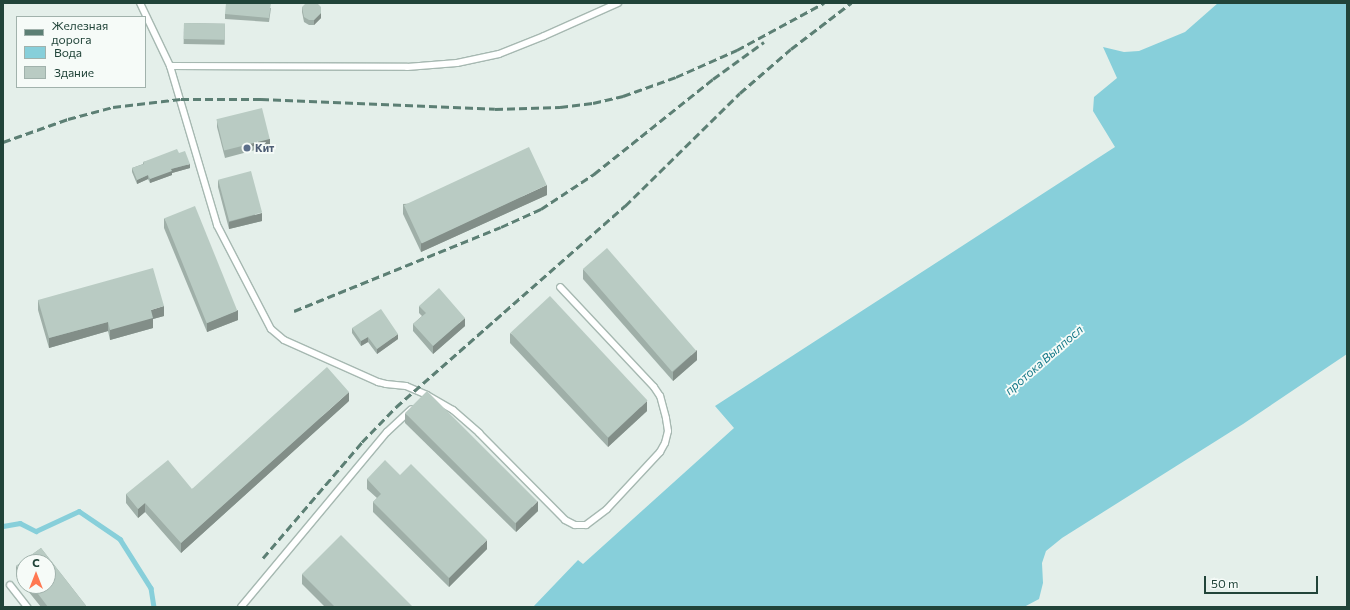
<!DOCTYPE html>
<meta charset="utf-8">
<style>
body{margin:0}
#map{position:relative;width:1350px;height:610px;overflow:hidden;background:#e4efea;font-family:Commissioner,sans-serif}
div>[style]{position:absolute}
.water>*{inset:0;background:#87cfda}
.stream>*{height:4.5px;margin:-2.25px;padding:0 2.25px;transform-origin:2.25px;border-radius:2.25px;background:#87cfda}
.roads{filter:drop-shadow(1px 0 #a6b8b1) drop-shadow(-1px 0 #a6b8b1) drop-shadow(0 1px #a6b8b1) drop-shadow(0 -1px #a6b8b1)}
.service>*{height:6px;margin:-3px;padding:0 3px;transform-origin:3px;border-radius:3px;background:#fff}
.rail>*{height:3px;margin-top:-1.5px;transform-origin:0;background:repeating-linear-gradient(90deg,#5c7f74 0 8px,transparent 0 12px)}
.wall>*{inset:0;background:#9fafa8;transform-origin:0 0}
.shaded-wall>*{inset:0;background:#828e88;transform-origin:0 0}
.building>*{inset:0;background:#b9cbc3;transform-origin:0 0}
.dots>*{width:11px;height:11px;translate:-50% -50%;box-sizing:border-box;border:2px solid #f6fbf8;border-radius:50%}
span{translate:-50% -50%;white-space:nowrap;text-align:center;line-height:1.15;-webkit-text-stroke:3.5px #f6fbf8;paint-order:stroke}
.service-label{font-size:11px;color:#4e5e75;font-weight:700}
.left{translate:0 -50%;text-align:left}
.water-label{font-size:12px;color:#137787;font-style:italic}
.frame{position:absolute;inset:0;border:4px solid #214439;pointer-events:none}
.legend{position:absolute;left:16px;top:16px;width:130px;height:72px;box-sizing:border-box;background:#f6fbf8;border:1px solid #a1b2ac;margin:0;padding:5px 7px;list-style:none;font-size:12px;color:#214439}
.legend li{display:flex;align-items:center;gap:8px;height:20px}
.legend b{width:20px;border:1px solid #a1b2ac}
.north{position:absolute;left:16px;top:554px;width:40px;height:40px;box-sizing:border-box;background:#f6fbf8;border:1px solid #a1b2ac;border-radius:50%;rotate:0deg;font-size:11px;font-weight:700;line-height:16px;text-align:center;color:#214439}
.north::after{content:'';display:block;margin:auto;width:14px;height:18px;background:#ff7852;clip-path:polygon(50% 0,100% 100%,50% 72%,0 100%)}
.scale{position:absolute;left:1204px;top:576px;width:114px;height:18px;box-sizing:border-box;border:2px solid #214439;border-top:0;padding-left:5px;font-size:12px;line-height:14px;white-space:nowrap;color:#214439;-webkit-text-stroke:3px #f6fbf8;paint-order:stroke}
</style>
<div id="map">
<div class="water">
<i style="clip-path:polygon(1218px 3px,1347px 3px,1347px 354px,1243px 424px,1062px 538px,1046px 551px,1042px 563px,1043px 583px,1039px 599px,1024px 607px,533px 607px,578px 560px,583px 564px,734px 428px,715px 406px,1115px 147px,1093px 111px,1094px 97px,1117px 78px,1103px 47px,1124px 52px,1139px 51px,1185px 32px)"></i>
</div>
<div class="stream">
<i style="left:3px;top:526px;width:17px;rotate:-10deg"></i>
<i style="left:20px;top:523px;width:18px;rotate:27deg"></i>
<i style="left:36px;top:531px;width:47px;rotate:-24.9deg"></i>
<i style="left:79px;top:511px;width:50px;rotate:34.3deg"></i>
<i style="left:120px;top:539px;width:58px;rotate:57.7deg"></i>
<i style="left:151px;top:588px;width:19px;rotate:81deg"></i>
</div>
<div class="roads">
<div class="service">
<i style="left:140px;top:3px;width:70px;rotate:64.5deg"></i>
<i style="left:170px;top:66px;width:237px;rotate:0.2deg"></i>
<i style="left:407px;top:67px;width:50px;rotate:-4.6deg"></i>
<i style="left:457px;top:63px;width:43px;rotate:-12.1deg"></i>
<i style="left:499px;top:54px;width:48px;rotate:-21.8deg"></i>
<i style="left:544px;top:36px;width:81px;rotate:-24deg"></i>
<i style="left:170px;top:66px;width:166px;rotate:73.5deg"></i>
<i style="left:217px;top:225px;width:117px;rotate:62.6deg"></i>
<i style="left:271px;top:329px;width:17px;rotate:40deg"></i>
<i style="left:284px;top:340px;width:103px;rotate:24.1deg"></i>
<i style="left:378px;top:382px;width:8px;rotate:14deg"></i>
<i style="left:386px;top:384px;width:20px;rotate:6deg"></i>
<i style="left:406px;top:386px;width:23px;rotate:23deg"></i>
<i style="left:427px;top:395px;width:30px;rotate:30deg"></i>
<i style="left:453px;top:410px;width:35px;rotate:41deg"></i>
<i style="left:479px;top:433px;width:122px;rotate:45.3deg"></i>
<i style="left:565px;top:520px;width:11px;rotate:27deg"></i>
<i style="left:575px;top:525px;width:11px"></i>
<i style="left:586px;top:525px;width:26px;rotate:-37deg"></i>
<i style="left:607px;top:509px;width:78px;rotate:-47.1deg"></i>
<i style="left:660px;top:452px;width:10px;rotate:-61deg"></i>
<i style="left:665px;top:443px;width:12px;rotate:-76deg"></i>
<i style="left:668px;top:431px;width:13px;rotate:-99deg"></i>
<i style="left:666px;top:418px;width:23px;rotate:-105deg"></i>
<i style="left:660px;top:396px;width:11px;rotate:-124deg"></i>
<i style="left:654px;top:387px;width:137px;rotate:-133.2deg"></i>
<i style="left:10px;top:585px;width:28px;rotate:52deg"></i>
<i style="left:241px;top:607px;width:228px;rotate:-50.2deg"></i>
<i style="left:387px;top:432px;width:33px;rotate:-43deg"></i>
</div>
</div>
<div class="rail">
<i style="left:3px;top:142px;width:69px;rotate:-19.5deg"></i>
<i style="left:68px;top:119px;width:47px;rotate:-14.9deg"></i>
<i style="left:113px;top:107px;width:68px;rotate:-6.7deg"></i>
<i style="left:181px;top:99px;width:80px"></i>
<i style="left:261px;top:99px;width:234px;rotate:2.4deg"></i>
<i style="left:495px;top:109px;width:65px;rotate:-1.8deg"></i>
<i style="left:560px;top:107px;width:33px;rotate:-7deg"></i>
<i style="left:593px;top:103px;width:31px;rotate:-13deg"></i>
<i style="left:623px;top:96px;width:56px;rotate:-19.7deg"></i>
<i style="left:676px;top:77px;width:67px;rotate:-23.9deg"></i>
<i style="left:737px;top:50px;width:99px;rotate:-28.4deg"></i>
<i style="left:294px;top:311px;width:223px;rotate:-22.1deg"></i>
<i style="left:501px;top:227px;width:44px;rotate:-24.2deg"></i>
<i style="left:541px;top:209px;width:64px;rotate:-33.4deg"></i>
<i style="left:594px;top:174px;width:152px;rotate:-38.6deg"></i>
<i style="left:713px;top:79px;width:63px;rotate:-36deg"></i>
<i style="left:263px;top:558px;width:153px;rotate:-49.5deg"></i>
<i style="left:362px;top:442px;width:49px;rotate:-45.8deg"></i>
<i style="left:396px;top:407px;width:305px;rotate:-41.3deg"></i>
<i style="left:625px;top:206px;width:161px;rotate:-44.5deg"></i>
<i style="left:740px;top:93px;width:67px;rotate:-40.8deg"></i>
<i style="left:791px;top:49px;width:76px;rotate:-37.5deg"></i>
</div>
<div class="wall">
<i style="clip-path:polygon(302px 7px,321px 7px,321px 18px,314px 25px,309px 25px,304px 22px,302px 12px)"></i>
<i style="clip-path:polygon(271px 8px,269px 22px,225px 19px,225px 14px)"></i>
<i style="left:184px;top:23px;width:41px;height:21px;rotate:1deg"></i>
<i style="clip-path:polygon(217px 120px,270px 146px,225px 158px,217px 127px)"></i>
<i style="clip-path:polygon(179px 153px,190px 168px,172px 173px,172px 175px,150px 183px,148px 179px,137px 184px,132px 172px,132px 168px,143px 164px,143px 162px)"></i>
<i style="clip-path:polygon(218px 180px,262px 221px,229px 229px,218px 187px)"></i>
<i style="clip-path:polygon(547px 195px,421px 252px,403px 214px,403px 204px)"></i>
<i style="clip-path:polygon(164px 218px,238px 320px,207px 332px,164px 228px)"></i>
<i style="clip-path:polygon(583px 269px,697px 360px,673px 381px,583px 279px)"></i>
<i style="clip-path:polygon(38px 300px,164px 316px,153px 319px,153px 328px,110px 340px,108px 331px,49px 348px,38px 310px)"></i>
<i style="clip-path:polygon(419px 306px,465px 326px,433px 354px,413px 331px,413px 324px,422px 316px,419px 313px)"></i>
<i style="clip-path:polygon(352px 328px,398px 339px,377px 354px,368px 342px,361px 346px,352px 333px)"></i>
<i style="clip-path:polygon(510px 333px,647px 411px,608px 447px,510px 343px)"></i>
<i style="clip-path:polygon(349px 401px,181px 553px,145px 512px,138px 518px,126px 503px,126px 494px,192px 489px)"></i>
<i style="clip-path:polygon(405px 413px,538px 511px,516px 532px,405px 423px)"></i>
<i style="clip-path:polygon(400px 475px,487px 549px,449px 587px,373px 512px,373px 502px,377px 498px,367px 489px,367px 479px)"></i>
<i style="clip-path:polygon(41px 548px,87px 607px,41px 607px,24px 586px,48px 586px,48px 562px,24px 562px,24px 585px,16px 576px,16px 566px)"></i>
<i style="clip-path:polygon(302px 574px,413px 607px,325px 607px,302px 584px)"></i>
</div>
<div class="shaded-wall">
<i style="clip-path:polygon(321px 13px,321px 18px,314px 25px,314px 20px)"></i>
<i style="left:270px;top:139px;width:7px;height:47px;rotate:90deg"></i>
<i style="clip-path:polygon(190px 164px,190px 168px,172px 173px,172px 175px,150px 183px,150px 179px,171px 169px)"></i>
<i style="clip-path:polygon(148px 175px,148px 179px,137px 184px,137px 180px)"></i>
<i style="clip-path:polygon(547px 185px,547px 195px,421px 252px,421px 243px)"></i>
<i style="clip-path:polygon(262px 213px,262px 221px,229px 229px,229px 222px)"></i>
<i style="clip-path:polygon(164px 306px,164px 316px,153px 319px,153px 328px,110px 340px,110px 330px,151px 310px)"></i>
<i style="clip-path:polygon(238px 310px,238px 320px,207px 332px,207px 323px)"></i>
<i style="clip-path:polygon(465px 318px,465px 326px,433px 354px,433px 346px)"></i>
<i style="clip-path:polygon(108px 322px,108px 331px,49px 348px,49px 338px)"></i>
<i style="clip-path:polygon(398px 334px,398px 339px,377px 354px,377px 349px)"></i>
<i style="clip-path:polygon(368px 337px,368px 342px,361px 346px,361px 341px)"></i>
<i style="clip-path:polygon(697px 350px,697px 360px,673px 381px,673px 372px)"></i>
<i style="clip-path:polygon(349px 392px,349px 401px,181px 553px,181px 543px)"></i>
<i style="clip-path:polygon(647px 401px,647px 411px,608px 447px,608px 438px)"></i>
<i style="clip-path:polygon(538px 501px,538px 511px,516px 532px,516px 523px)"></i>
<i style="clip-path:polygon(145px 503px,145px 512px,138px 518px,138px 509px)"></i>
<i style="clip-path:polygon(487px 540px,487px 549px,449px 587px,449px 578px)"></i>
</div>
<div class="building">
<i style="clip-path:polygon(226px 3px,271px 3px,269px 18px,225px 14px)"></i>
<i style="clip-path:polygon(306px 3px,317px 3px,321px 7px,321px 13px,314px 20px,309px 20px,304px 17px,302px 7px)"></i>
<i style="left:184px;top:23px;width:41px;height:16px;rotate:1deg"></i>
<i style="left:262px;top:108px;width:32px;height:47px;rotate:76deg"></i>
<i style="left:529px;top:147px;width:42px;height:138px;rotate:65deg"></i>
<i style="clip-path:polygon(177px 149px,179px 153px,185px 151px,190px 164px,171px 169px,172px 171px,150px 179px,148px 175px,137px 180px,132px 168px,144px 164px,143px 162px)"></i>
<i style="left:251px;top:171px;width:43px;height:34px;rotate:75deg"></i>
<i style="left:195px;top:206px;width:113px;height:33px;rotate:68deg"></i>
<i style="left:607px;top:248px;width:136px;height:32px;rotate:49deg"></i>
<i style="clip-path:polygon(153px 268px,164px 306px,151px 310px,153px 318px,110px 330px,108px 322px,49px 338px,38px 300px)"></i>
<i style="clip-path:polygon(439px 288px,465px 318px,433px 346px,413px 324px,426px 313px,419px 306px)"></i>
<i style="left:550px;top:296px;width:143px;height:54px;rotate:47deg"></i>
<i style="clip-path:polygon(381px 309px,398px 334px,377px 349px,368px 337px,361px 341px,352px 328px)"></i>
<i style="clip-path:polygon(327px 367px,349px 392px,181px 543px,145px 503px,138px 509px,126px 494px,168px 460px,192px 489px)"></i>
<i style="left:427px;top:391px;width:156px;height:31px;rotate:45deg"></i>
<i style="clip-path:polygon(385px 460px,400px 475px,411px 464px,487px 540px,449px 578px,373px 502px,381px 494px,367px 479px)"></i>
<i style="clip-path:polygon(341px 535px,413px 607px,335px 607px,302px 574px)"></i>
<i style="clip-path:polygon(41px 548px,87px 607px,48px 607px,32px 586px,48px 586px,48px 562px,24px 562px,24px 576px,16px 566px)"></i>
</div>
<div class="dots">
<i style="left:247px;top:148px;background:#5c6f8a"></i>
</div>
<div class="service-label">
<span class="left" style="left:255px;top:148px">Кит</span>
</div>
<div class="water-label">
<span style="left:1044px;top:360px;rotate:-41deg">протока Вылпосл</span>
</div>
<div class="frame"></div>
<ul class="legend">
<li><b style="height:5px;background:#5c7f74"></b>Железная дорога</li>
<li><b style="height:11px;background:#87cfda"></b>Вода</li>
<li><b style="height:11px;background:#b9cbc3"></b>Здание</li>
</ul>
<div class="north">С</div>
<div class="scale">50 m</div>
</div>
